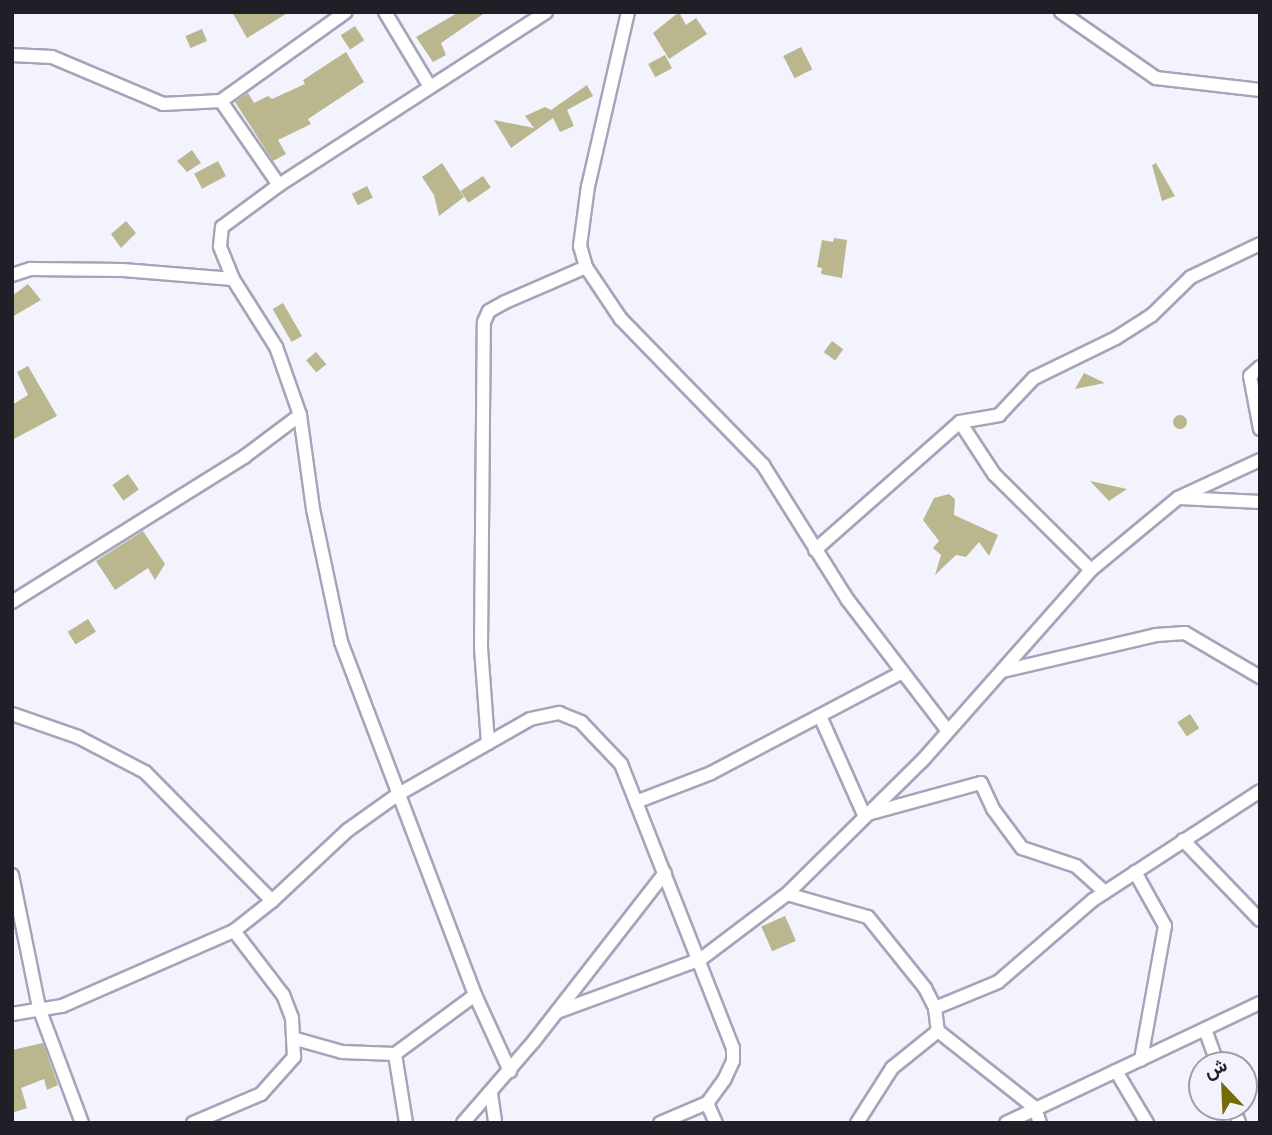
<!DOCTYPE html>
<meta charset="utf-8">
<style>
body{margin:0}
#map{position:relative;width:1272px;height:1135px;overflow:hidden;background:#f3f3fd;font-family:Karla,Vazirmatn,sans-serif}
div>[style]{position:absolute}
.building>*{inset:0;background:#bab68d;transform-origin:0 0}
.round{border-radius:50%}
.roads{filter:drop-shadow(2px 0 #a4a4ba) drop-shadow(-2px 0 #a4a4ba) drop-shadow(0 2px #a4a4ba) drop-shadow(0 -2px #a4a4ba)}
.street>*{height:12px;margin:-6px;padding:0 6px;transform-origin:6px;border-radius:6px;background:#fff}
span{translate:-50% -50%;white-space:nowrap;text-align:center;line-height:1.15;-webkit-text-stroke:7px #f3f3fd;paint-order:stroke}
.frame{position:absolute;inset:0;border:14px solid #1f1f27;pointer-events:none}
.north{position:absolute;left:1188px;top:1051px;width:70px;height:70px;box-sizing:border-box;background:#f3f3fd;border:2px solid #9e9ea7;border-radius:50%;rotate:337deg;font-size:19px;font-weight:700;line-height:28px;text-align:center;color:#1f1f27}
.north::after{content:'';display:block;margin:auto;width:24px;height:32px;background:#756c07;clip-path:polygon(50% 0,100% 100%,50% 72%,0 100%)}
</style>
<div id="map">
<div class="building">
<i style="clip-path:polygon(232px 12px,289px 12px,247px 38px)"></i>
<i style="clip-path:polygon(459px 12px,486px 12px,441px 43px,446px 55px,433px 62px,416px 37px)"></i>
<i style="clip-path:polygon(679px 12px,686px 25px,696px 18px,707px 34px,669px 59px,653px 33px)"></i>
<i style="left:355px;top:26px;width:17px;height:17px;rotate:57deg"></i>
<i style="left:202px;top:29px;width:13px;height:18px;rotate:67deg"></i>
<i style="left:801px;top:47px;width:25px;height:20px;rotate:63deg"></i>
<i style="clip-path:polygon(346px 52px,364px 82px,308px 119px,311px 124px,278px 140px,286px 154px,273px 161px,235px 102px,248px 93px,254px 103px,268px 96px,272px 99px,305px 84px,303px 80px)"></i>
<i style="left:665px;top:55px;width:15px;height:19px;rotate:62deg"></i>
<i style="clip-path:polygon(587px 85px,593px 96px,567px 110px,574px 126px,560px 132px,553px 118px,511px 148px,494px 120px,534px 128px,525px 116px,545px 107px,551px 110px)"></i>
<i style="clip-path:polygon(192px 150px,201px 163px,187px 172px,177px 161px)"></i>
<i style="left:218px;top:161px;width:17px;height:27px;rotate:62deg"></i>
<i style="clip-path:polygon(442px 163px,464px 197px,439px 216px,434px 195px,422px 177px)"></i>
<i style="clip-path:polygon(1156px 163px,1175px 196px,1162px 201px,1152px 165px)"></i>
<i style="left:483px;top:176px;width:14px;height:27px;rotate:56deg"></i>
<i style="left:367px;top:186px;width:13px;height:17px;rotate:63deg"></i>
<i style="clip-path:polygon(126px 221px,136px 233px,121px 248px,111px 234px)"></i>
<i style="clip-path:polygon(834px 238px,847px 240px,842px 278px,821px 274px,822px 268px,817px 267px,822px 240px,833px 242px)"></i>
<i style="clip-path:polygon(28px 284px,41px 300px,12px 317px,12px 296px)"></i>
<i style="left:283px;top:303px;width:38px;height:12px;rotate:60deg"></i>
<i style="left:832px;top:341px;width:14px;height:14px;rotate:36deg"></i>
<i style="left:316px;top:352px;width:16px;height:13px;rotate:50deg"></i>
<i style="clip-path:polygon(28px 366px,57px 416px,12px 440px,12px 405px,28px 395px,17px 372px)"></i>
<i style="clip-path:polygon(1084px 373px,1105px 383px,1075px 389px)"></i>
<i class="round" style="left:1173px;top:415px;width:14px;height:14px"></i>
<i style="left:128px;top:474px;width:19px;height:19px;rotate:55deg"></i>
<i style="clip-path:polygon(1090px 481px,1127px 489px,1109px 501px)"></i>
<i style="clip-path:polygon(949px 494px,955px 499px,954px 515px,998px 535px,989px 556px,979px 542px,966px 557px,956px 555px,935px 575px,941px 555px,933px 548px,939px 541px,923px 520px,934px 498px)"></i>
<i style="clip-path:polygon(143px 531px,165px 564px,155px 580px,148px 568px,115px 590px,96px 561px)"></i>
<i style="left:88px;top:619px;width:15px;height:24px;rotate:58deg"></i>
<i style="left:1190px;top:714px;width:17px;height:15px;rotate:57deg"></i>
<i style="left:785px;top:916px;width:27px;height:26px;rotate:66deg"></i>
<i style="clip-path:polygon(43px 1043px,58px 1085px,47px 1090px,44px 1079px,21px 1088px,27px 1108px,12px 1113px,12px 1050px)"></i>
</div>
<div class="roads">
<div class="street">
<i style="left:385px;top:12px;width:87px;rotate:59deg"></i>
<i style="left:628px;top:12px;width:179px;rotate:102.9deg"></i>
<i style="left:588px;top:186px;width:61px;rotate:97.6deg"></i>
<i style="left:580px;top:246px;width:22px;rotate:74deg"></i>
<i style="left:586px;top:267px;width:63px;rotate:56.1deg"></i>
<i style="left:621px;top:319px;width:204px;rotate:45.8deg"></i>
<i style="left:763px;top:465px;width:158px;rotate:57.9deg"></i>
<i style="left:847px;top:599px;width:166px;rotate:52.6deg"></i>
<i style="left:1061px;top:12px;width:116px;rotate:34.8deg"></i>
<i style="left:1156px;top:78px;width:105px;rotate:6.6deg"></i>
<i style="left:12px;top:55px;width:40px;rotate:2.9deg"></i>
<i style="left:52px;top:57px;width:121px;rotate:22.9deg"></i>
<i style="left:163px;top:104px;width:58px;rotate:-3deg"></i>
<i style="left:221px;top:101px;width:153px;rotate:-35.5deg"></i>
<i style="left:221px;top:101px;width:102px;rotate:55.4deg"></i>
<i style="left:12px;top:275px;width:20px;rotate:-18deg"></i>
<i style="left:31px;top:269px;width:92px;rotate:0.6deg"></i>
<i style="left:123px;top:270px;width:110px;rotate:4.7deg"></i>
<i style="left:1260px;top:367px;width:13px;rotate:138deg"></i>
<i style="left:1250px;top:376px;width:54px;rotate:79.3deg"></i>
<i style="left:300px;top:415px;width:95px;rotate:82.1deg"></i>
<i style="left:313px;top:509px;width:136px;rotate:78.1deg"></i>
<i style="left:341px;top:642px;width:378px;rotate:69.2deg"></i>
<i style="left:475px;top:995px;width:84px;rotate:65.3deg"></i>
<i style="left:960px;top:422px;width:62px;rotate:56.8deg"></i>
<i style="left:994px;top:474px;width:136px;rotate:44.7deg"></i>
<i style="left:1180px;top:498px;width:80px;rotate:2.9deg"></i>
<i style="left:815px;top:550px;width:193px;rotate:-41.4deg"></i>
<i style="left:960px;top:422px;width:40px;rotate:-10deg"></i>
<i style="left:999px;top:415px;width:51px;rotate:-46.6deg"></i>
<i style="left:1034px;top:378px;width:91px;rotate:-26deg"></i>
<i style="left:1116px;top:338px;width:43px;rotate:-32.6deg"></i>
<i style="left:1152px;top:315px;width:54px;rotate:-44.3deg"></i>
<i style="left:1191px;top:277px;width:76px;rotate:-25.6deg"></i>
<i style="left:12px;top:602px;width:274px;rotate:-32deg"></i>
<i style="left:244px;top:457px;width:70px;rotate:-36.9deg"></i>
<i style="left:300px;top:415px;width:72px;rotate:-109.4deg"></i>
<i style="left:276px;top:347px;width:80px;rotate:-122.3deg"></i>
<i style="left:233px;top:279px;width:35px;rotate:-112deg"></i>
<i style="left:220px;top:246px;width:19px;rotate:-84deg"></i>
<i style="left:222px;top:227px;width:71px;rotate:-36.4deg"></i>
<i style="left:279px;top:185px;width:318px;rotate:-32.9deg"></i>
<i style="left:1003px;top:671px;width:157px;rotate:-13.2deg"></i>
<i style="left:1156px;top:635px;width:29px;rotate:-4deg"></i>
<i style="left:1185px;top:633px;width:87px;rotate:30.4deg"></i>
<i style="left:12px;top:714px;width:70px;rotate:19.2deg"></i>
<i style="left:78px;top:737px;width:76px;rotate:27.6deg"></i>
<i style="left:145px;top:772px;width:181px;rotate:45.4deg"></i>
<i style="left:820px;top:716px;width:108px;rotate:66deg"></i>
<i style="left:864px;top:815px;width:121px;rotate:-15.3deg"></i>
<i style="left:981px;top:783px;width:29px;rotate:65deg"></i>
<i style="left:993px;top:809px;width:49px;rotate:53.4deg"></i>
<i style="left:1022px;top:848px;width:57px;rotate:18.4deg"></i>
<i style="left:1076px;top:866px;width:39px;rotate:42deg"></i>
<i style="left:488px;top:743px;width:96px;rotate:-94.2deg"></i>
<i style="left:481px;top:647px;width:325px;rotate:-89.5deg"></i>
<i style="left:484px;top:322px;width:12px;rotate:-66deg"></i>
<i style="left:489px;top:311px;width:18px;rotate:-29deg"></i>
<i style="left:505px;top:302px;width:88px;rotate:-23.4deg"></i>
<i style="left:636px;top:802px;width:80px;rotate:-21.1deg"></i>
<i style="left:711px;top:773px;width:215px;rotate:-27.8deg"></i>
<i style="left:1183px;top:840px;width:111px;rotate:46.1deg"></i>
<i style="left:1135px;top:872px;width:62px;rotate:60.9deg"></i>
<i style="left:1165px;top:926px;width:136px;rotate:100.2deg"></i>
<i style="left:12px;top:875px;width:136px;rotate:78.5deg"></i>
<i style="left:39px;top:1008px;width:123px;rotate:69.5deg"></i>
<i style="left:787px;top:894px;width:190px;rotate:-44.6deg"></i>
<i style="left:922px;top:761px;width:255px;rotate:-48.5deg"></i>
<i style="left:1091px;top:570px;width:113px;rotate:-39.6deg"></i>
<i style="left:1178px;top:498px;width:90px;rotate:-24.9deg"></i>
<i style="left:935px;top:1008px;width:68px;rotate:-22.4deg"></i>
<i style="left:998px;top:982px;width:125px;rotate:-40.8deg"></i>
<i style="left:1093px;top:900px;width:199px;rotate:-33.1deg"></i>
<i style="left:557px;top:1012px;width:153px;rotate:-20.2deg"></i>
<i style="left:701px;top:959px;width:108px;rotate:-37.1deg"></i>
<i style="left:787px;top:894px;width:84px;rotate:15.9deg"></i>
<i style="left:868px;top:917px;width:91px;rotate:51.2deg"></i>
<i style="left:925px;top:988px;width:22px;rotate:63deg"></i>
<i style="left:935px;top:1008px;width:23px;rotate:83deg"></i>
<i style="left:938px;top:1031px;width:124px;rotate:38.4deg"></i>
<i style="left:1035px;top:1108px;width:16px;rotate:72deg"></i>
<i style="left:12px;top:1014px;width:51px;rotate:-9.1deg"></i>
<i style="left:62px;top:1006px;width:188px;rotate:-23.6deg"></i>
<i style="left:234px;top:931px;width:48px;rotate:-38.3deg"></i>
<i style="left:272px;top:901px;width:104px;rotate:-43.1deg"></i>
<i style="left:348px;top:830px;width:60px;rotate:-35.5deg"></i>
<i style="left:397px;top:795px;width:153px;rotate:-29.7deg"></i>
<i style="left:530px;top:719px;width:30px;rotate:-12deg"></i>
<i style="left:559px;top:713px;width:24px;rotate:22deg"></i>
<i style="left:581px;top:722px;width:58px;rotate:46.4deg"></i>
<i style="left:621px;top:764px;width:305px;rotate:68.5deg"></i>
<i style="left:733px;top:1048px;width:13px;rotate:90deg"></i>
<i style="left:733px;top:1061px;width:21px;rotate:115deg"></i>
<i style="left:724px;top:1080px;width:29px;rotate:126deg"></i>
<i style="left:707px;top:1103px;width:51px;rotate:156.9deg"></i>
<i style="left:1206px;top:1032px;width:35px;rotate:70deg"></i>
<i style="left:296px;top:1039px;width:48px;rotate:15.8deg"></i>
<i style="left:342px;top:1052px;width:53px;rotate:2.2deg"></i>
<i style="left:395px;top:1054px;width:99px;rotate:-36.4deg"></i>
<i style="left:395px;top:1054px;width:70px;rotate:80.9deg"></i>
<i style="left:1116px;top:1071px;width:61px;rotate:59.2deg"></i>
<i style="left:491px;top:1093px;width:30px;rotate:82deg"></i>
<i style="left:707px;top:1103px;width:22px;rotate:66deg"></i>
<i style="left:1233px;top:1107px;width:17px;rotate:69deg"></i>
<i style="left:193px;top:1123px;width:74px;rotate:-23.1deg"></i>
<i style="left:261px;top:1094px;width:50px;rotate:-48.3deg"></i>
<i style="left:294px;top:1057px;width:39px;rotate:-93deg"></i>
<i style="left:292px;top:1018px;width:25px;rotate:-111deg"></i>
<i style="left:283px;top:995px;width:81px;rotate:-127.4deg"></i>
<i style="left:463px;top:1123px;width:108px;rotate:-49.1deg"></i>
<i style="left:534px;top:1041px;width:213px;rotate:-52.1deg"></i>
<i style="left:857px;top:1123px;width:65px;rotate:-57.5deg"></i>
<i style="left:892px;top:1068px;width:59px;rotate:-38.8deg"></i>
<i style="left:1006px;top:1123px;width:281px;rotate:-25.3deg"></i>
</div>
</div>
<div class="frame"></div>
<div class="north">ش</div>
</div>
